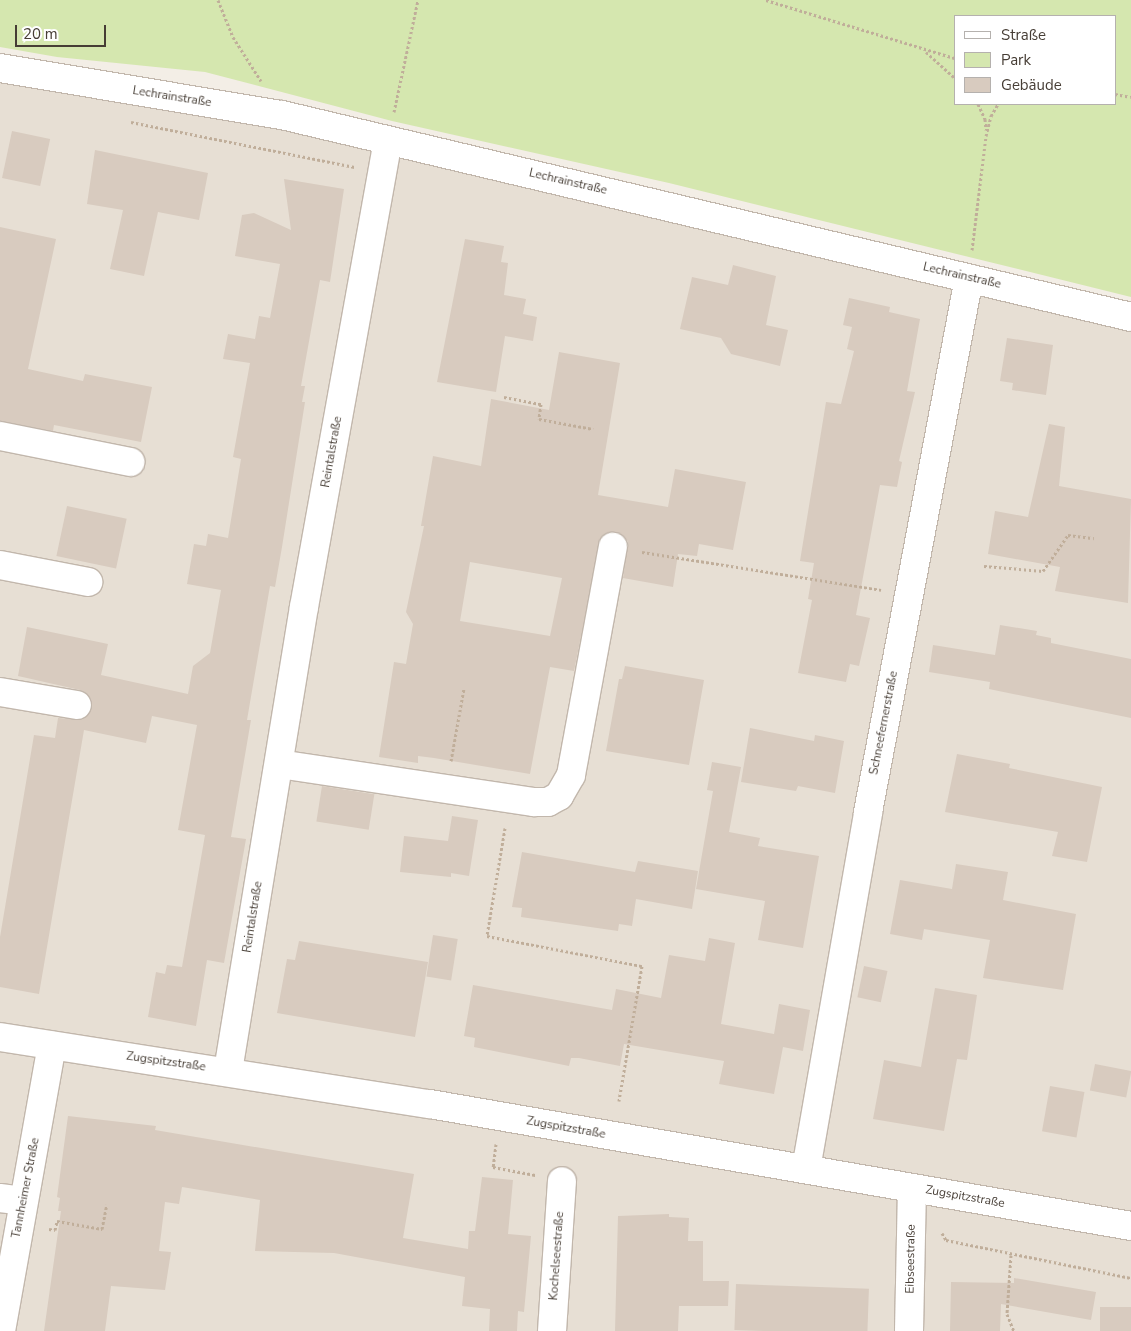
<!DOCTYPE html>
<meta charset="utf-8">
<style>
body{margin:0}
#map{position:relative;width:1131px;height:1331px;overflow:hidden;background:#f3eee6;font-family:"Nunito Sans",sans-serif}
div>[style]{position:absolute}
.residential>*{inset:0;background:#e7dfd4}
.green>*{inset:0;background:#d5e7af}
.building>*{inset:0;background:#d8cbbf;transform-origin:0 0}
.path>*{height:3px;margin-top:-1.5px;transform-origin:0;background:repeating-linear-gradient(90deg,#c0ae9a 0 2.5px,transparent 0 5px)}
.roads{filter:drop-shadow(1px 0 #c2b7ac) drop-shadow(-1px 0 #c2b7ac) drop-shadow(0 1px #c2b7ac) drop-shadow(0 -1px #c2b7ac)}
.minor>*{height:28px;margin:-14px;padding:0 14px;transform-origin:14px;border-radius:14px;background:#fff}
span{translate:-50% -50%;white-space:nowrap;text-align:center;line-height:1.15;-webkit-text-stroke:5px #fff;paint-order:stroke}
.street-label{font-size:12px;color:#463d35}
.legend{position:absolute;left:954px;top:15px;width:162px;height:90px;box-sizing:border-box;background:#fff;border:1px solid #b5b1ae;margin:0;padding:6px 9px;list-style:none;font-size:15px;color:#463d35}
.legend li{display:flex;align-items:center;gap:10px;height:25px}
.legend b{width:25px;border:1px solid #b5b1ae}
.scale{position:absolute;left:15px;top:25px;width:91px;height:22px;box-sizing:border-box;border:2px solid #463d35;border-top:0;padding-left:6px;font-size:15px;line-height:18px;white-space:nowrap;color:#463d35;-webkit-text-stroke:4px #fff;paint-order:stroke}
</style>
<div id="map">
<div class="residential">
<i style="clip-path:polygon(0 68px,388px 141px,1131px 317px,1131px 1331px,0 1331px)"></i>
</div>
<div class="green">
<i style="clip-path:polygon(evenodd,0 0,1131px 0,1131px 297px,669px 183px,392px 121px,205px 72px,57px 57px,0 47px,0 0,955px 16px,1115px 16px,1115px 104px,955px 104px,955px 16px)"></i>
</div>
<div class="building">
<i style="left:12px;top:131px;width:39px;height:48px;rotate:12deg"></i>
<i style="clip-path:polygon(95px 150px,208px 173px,199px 220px,158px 212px,144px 276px,110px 269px,123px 210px,87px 204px)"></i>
<i style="clip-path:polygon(284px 179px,344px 189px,330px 282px,320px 280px,301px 386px,305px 386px,302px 402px,305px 402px,282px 547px,275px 587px,270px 586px,247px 720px,251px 720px,231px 837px,246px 839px,224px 963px,207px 960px,196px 1026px,148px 1017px,156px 972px,165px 974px,167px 965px,182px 967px,205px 835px,178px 830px,197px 725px,152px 716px,146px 743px,84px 730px,39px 994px,0 987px,0 937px,34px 735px,55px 738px,58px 718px,82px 720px,92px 707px,91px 699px,80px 690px,18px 676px,27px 627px,108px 644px,101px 675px,188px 694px,193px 666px,210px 653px,221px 590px,187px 584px,194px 544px,206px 546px,208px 534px,228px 538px,241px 459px,233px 457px,250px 363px,223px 359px,228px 334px,255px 339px,259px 316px,270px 318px,280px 264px,235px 256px,242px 215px,254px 213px,291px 230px)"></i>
<i style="clip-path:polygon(0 227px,56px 239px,28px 369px,83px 381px,85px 374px,152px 387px,141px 442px,54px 425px,53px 431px,0 421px)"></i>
<i style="clip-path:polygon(465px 239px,504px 246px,501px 262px,508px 263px,504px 295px,526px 299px,523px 314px,537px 317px,533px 341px,505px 336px,496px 392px,437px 382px)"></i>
<i style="clip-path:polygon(733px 265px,776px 276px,766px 325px,788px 330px,780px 366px,731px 354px,721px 338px,680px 329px,692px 277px,728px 285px)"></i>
<i style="clip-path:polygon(849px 298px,890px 307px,889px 312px,920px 319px,907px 391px,915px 392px,899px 461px,902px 462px,897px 487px,880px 485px,856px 615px,870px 618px,859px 666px,850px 664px,846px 682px,798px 673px,812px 600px,808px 599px,814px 563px,800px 561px,826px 402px,841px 404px,854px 351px,847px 349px,852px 327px,843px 325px)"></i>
<i style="clip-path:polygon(1007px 338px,1053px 345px,1046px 395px,1012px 390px,1013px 383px,1000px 381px)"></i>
<i style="clip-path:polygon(evenodd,559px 352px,620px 363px,598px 495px,668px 507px,675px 469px,746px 482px,733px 550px,699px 544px,697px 556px,678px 554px,673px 587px,623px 578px,628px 541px,616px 532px,601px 537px,574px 671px,550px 667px,530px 774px,434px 758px,418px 756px,418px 763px,379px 757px,394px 662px,406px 664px,413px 624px,406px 612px,424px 526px,421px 526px,433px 456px,481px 466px,491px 399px,549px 410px,559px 352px,470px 562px,562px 578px,550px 636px,460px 621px,470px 562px)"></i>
<i style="clip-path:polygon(1049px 424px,1065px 427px,1059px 486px,1131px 499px,1128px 603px,1055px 591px,1060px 567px,988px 554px,995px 511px,1028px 517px)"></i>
<i style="left:67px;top:506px;width:61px;height:51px;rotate:12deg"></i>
<i style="clip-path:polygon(1000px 625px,1037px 631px,1036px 635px,1051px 638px,1051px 643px,1131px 659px,1131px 718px,989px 689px,990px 682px,929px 672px,933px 645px,995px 655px)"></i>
<i style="clip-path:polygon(625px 666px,704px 680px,689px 765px,606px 751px,619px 679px,622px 679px)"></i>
<i style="clip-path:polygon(750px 728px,814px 741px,815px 735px,844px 741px,835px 793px,798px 786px,796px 791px,741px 782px)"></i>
<i style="clip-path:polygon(957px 754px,1010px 764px,1009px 768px,1102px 787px,1087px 862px,1052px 856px,1058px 832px,945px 812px)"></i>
<i style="clip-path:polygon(712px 762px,741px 767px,729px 832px,760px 838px,758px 846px,819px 856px,803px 948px,758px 940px,765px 901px,696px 889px,713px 791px,707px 790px)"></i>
<i style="left:322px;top:786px;width:53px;height:36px;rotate:9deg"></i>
<i style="clip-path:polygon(452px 816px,478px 820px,469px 876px,451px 873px,451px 877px,400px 872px,404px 836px,448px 841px)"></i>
<i style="clip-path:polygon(522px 852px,635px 872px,638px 861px,698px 871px,692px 909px,636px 899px,632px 926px,619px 924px,618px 931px,521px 917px,522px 908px,512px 907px)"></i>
<i style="clip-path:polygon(956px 864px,1008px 872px,1003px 900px,1076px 914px,1063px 990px,983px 978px,990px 940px,924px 929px,922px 940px,890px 934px,900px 880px,952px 889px)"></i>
<i style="left:433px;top:935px;width:25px;height:42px;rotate:9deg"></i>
<i style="clip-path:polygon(709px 938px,735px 943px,721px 1024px,774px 1034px,779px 1004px,810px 1010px,803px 1051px,783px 1047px,774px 1094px,719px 1084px,724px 1061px,624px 1044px,620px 1066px,579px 1058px,571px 1058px,569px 1066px,474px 1047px,475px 1038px,464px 1036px,473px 985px,612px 1010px,616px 989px,661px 998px,669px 955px,705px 961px)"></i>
<i style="clip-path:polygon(299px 941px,428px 962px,415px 1037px,277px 1013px,287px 959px,295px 960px)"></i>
<i style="left:864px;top:966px;width:24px;height:32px;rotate:12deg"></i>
<i style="clip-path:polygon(935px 988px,977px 995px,967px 1060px,957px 1059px,944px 1131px,873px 1119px,884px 1060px,921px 1067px)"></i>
<i style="left:1095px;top:1064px;width:37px;height:27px;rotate:11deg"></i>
<i style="left:1050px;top:1086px;width:35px;height:46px;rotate:10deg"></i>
<i style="clip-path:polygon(68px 1116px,156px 1126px,155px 1130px,414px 1174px,403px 1238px,468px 1249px,469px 1231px,475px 1231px,482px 1177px,513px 1180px,508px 1234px,531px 1236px,524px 1312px,518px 1311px,517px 1331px,489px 1331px,490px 1309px,462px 1306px,465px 1277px,334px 1253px,255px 1251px,260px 1200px,182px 1187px,179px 1204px,165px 1202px,159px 1251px,171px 1252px,165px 1290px,111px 1286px,105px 1331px,44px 1331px,61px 1211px,58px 1211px,60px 1198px,57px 1197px)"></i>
<i style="clip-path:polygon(669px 1214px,669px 1217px,689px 1218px,688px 1241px,703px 1241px,703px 1281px,729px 1281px,728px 1306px,679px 1306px,678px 1331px,615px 1331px,618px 1216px)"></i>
<i style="clip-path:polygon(1014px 1278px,1096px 1292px,1091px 1320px,1001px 1304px,1000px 1331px,950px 1331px,951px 1282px,1014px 1283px)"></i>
<i style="left:736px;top:1284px;width:133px;height:46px;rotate:2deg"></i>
<i style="left:1100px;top:1307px;width:31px;height:24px"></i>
</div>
<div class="path">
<i style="left:218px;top:0;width:40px;rotate:68deg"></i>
<i style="left:233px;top:37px;width:52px;rotate:57.5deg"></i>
<i style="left:766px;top:0;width:198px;rotate:17.1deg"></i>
<i style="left:926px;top:52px;width:39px;rotate:42deg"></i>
<i style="left:1115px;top:94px;width:16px;rotate:11deg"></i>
<i style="left:978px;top:104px;width:17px;rotate:65deg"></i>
<i style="left:985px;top:119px;width:11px;rotate:85deg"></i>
<i style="left:394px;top:112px;width:115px;rotate:-77.9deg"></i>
<i style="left:131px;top:122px;width:228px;rotate:11.4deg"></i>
<i style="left:972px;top:250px;width:115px;rotate:-83deg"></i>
<i style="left:986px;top:136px;width:21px;rotate:-76deg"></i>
<i style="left:991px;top:116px;width:14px;rotate:-60deg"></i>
<i style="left:504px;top:397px;width:38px;rotate:11deg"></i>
<i style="left:541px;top:404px;width:15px;rotate:98deg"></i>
<i style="left:539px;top:419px;width:55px;rotate:10.5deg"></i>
<i style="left:642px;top:552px;width:242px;rotate:9deg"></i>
<i style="left:984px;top:566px;width:59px;rotate:4.8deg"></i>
<i style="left:1043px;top:571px;width:44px;rotate:-55.2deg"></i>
<i style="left:1068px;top:535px;width:26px;rotate:7deg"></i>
<i style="left:451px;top:761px;width:74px;rotate:-79.9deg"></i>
<i style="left:505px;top:828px;width:109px;rotate:99.5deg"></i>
<i style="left:487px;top:936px;width:158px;rotate:11deg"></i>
<i style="left:642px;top:966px;width:137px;rotate:99.7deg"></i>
<i style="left:496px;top:1144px;width:23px;rotate:97deg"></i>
<i style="left:493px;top:1167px;width:43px;rotate:10.8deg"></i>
<i style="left:49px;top:1229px;width:6px;rotate:9deg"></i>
<i style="left:55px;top:1230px;width:9px;rotate:-77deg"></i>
<i style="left:57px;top:1221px;width:46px;rotate:10.1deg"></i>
<i style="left:102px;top:1229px;width:25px;rotate:-79deg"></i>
<i style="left:942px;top:1233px;width:8px;rotate:60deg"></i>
<i style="left:946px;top:1240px;width:189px;rotate:11.6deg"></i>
<i style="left:1011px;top:1255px;width:59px;rotate:93.9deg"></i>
<i style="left:1007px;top:1314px;width:18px;rotate:68deg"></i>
</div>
<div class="roads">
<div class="minor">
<i style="left:0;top:68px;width:286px;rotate:9.5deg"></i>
<i style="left:282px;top:115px;width:873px;rotate:13.38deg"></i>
<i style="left:0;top:436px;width:133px;rotate:11.3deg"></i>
<i style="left:0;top:565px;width:90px;rotate:10.9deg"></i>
<i style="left:0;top:692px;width:78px;rotate:9.6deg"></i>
<i style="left:279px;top:764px;width:258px;rotate:8.5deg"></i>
<i style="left:534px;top:802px;width:14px"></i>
<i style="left:548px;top:802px;width:13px;rotate:-29deg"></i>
<i style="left:559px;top:796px;width:24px;rotate:-60deg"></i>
<i style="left:571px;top:775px;width:232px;rotate:-79.6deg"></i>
<i style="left:0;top:1037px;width:435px;rotate:8.9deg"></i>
<i style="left:430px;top:1104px;width:712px;rotate:9.87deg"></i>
<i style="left:228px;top:1071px;width:470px;rotate:-80.7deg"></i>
<i style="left:304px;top:607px;width:474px;rotate:-79.8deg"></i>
<i style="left:806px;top:1169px;width:362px;rotate:-80.1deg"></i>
<i style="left:868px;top:812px;width:543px;rotate:-79.29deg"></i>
<i style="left:0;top:1198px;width:23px;rotate:7deg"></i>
<i style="left:1px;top:1331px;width:290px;rotate:-79.9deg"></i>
<i style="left:552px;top:1331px;width:150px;rotate:-86.2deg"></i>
<i style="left:909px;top:1331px;width:143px;rotate:-88.8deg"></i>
</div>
</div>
<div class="street-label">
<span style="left:172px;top:97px;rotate:9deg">Lechrainstraße</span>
<span style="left:568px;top:182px;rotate:13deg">Lechrainstraße</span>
<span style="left:962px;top:276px;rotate:13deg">Lechrainstraße</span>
<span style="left:332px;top:452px;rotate:-80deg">Reintalstraße</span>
<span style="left:884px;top:723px;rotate:-79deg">Schneefernerstraße</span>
<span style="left:253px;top:917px;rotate:-81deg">Reintalstraße</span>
<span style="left:166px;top:1062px;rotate:8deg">Zugspitzstraße</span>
<span style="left:566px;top:1128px;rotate:10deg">Zugspitzstraße</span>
<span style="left:26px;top:1188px;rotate:-79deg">Tannheimer Straße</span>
<span style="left:965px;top:1197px;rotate:10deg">Zugspitzstraße</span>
<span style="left:557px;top:1256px;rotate:-86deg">Kochelseestraße</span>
<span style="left:911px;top:1259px;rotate:-89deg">Eibseestraße</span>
</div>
<ul class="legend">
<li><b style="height:6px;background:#fff"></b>Straße</li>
<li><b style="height:14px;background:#d5e7af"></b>Park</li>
<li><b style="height:14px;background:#d8cbbf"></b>Gebäude</li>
</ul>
<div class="scale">20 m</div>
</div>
